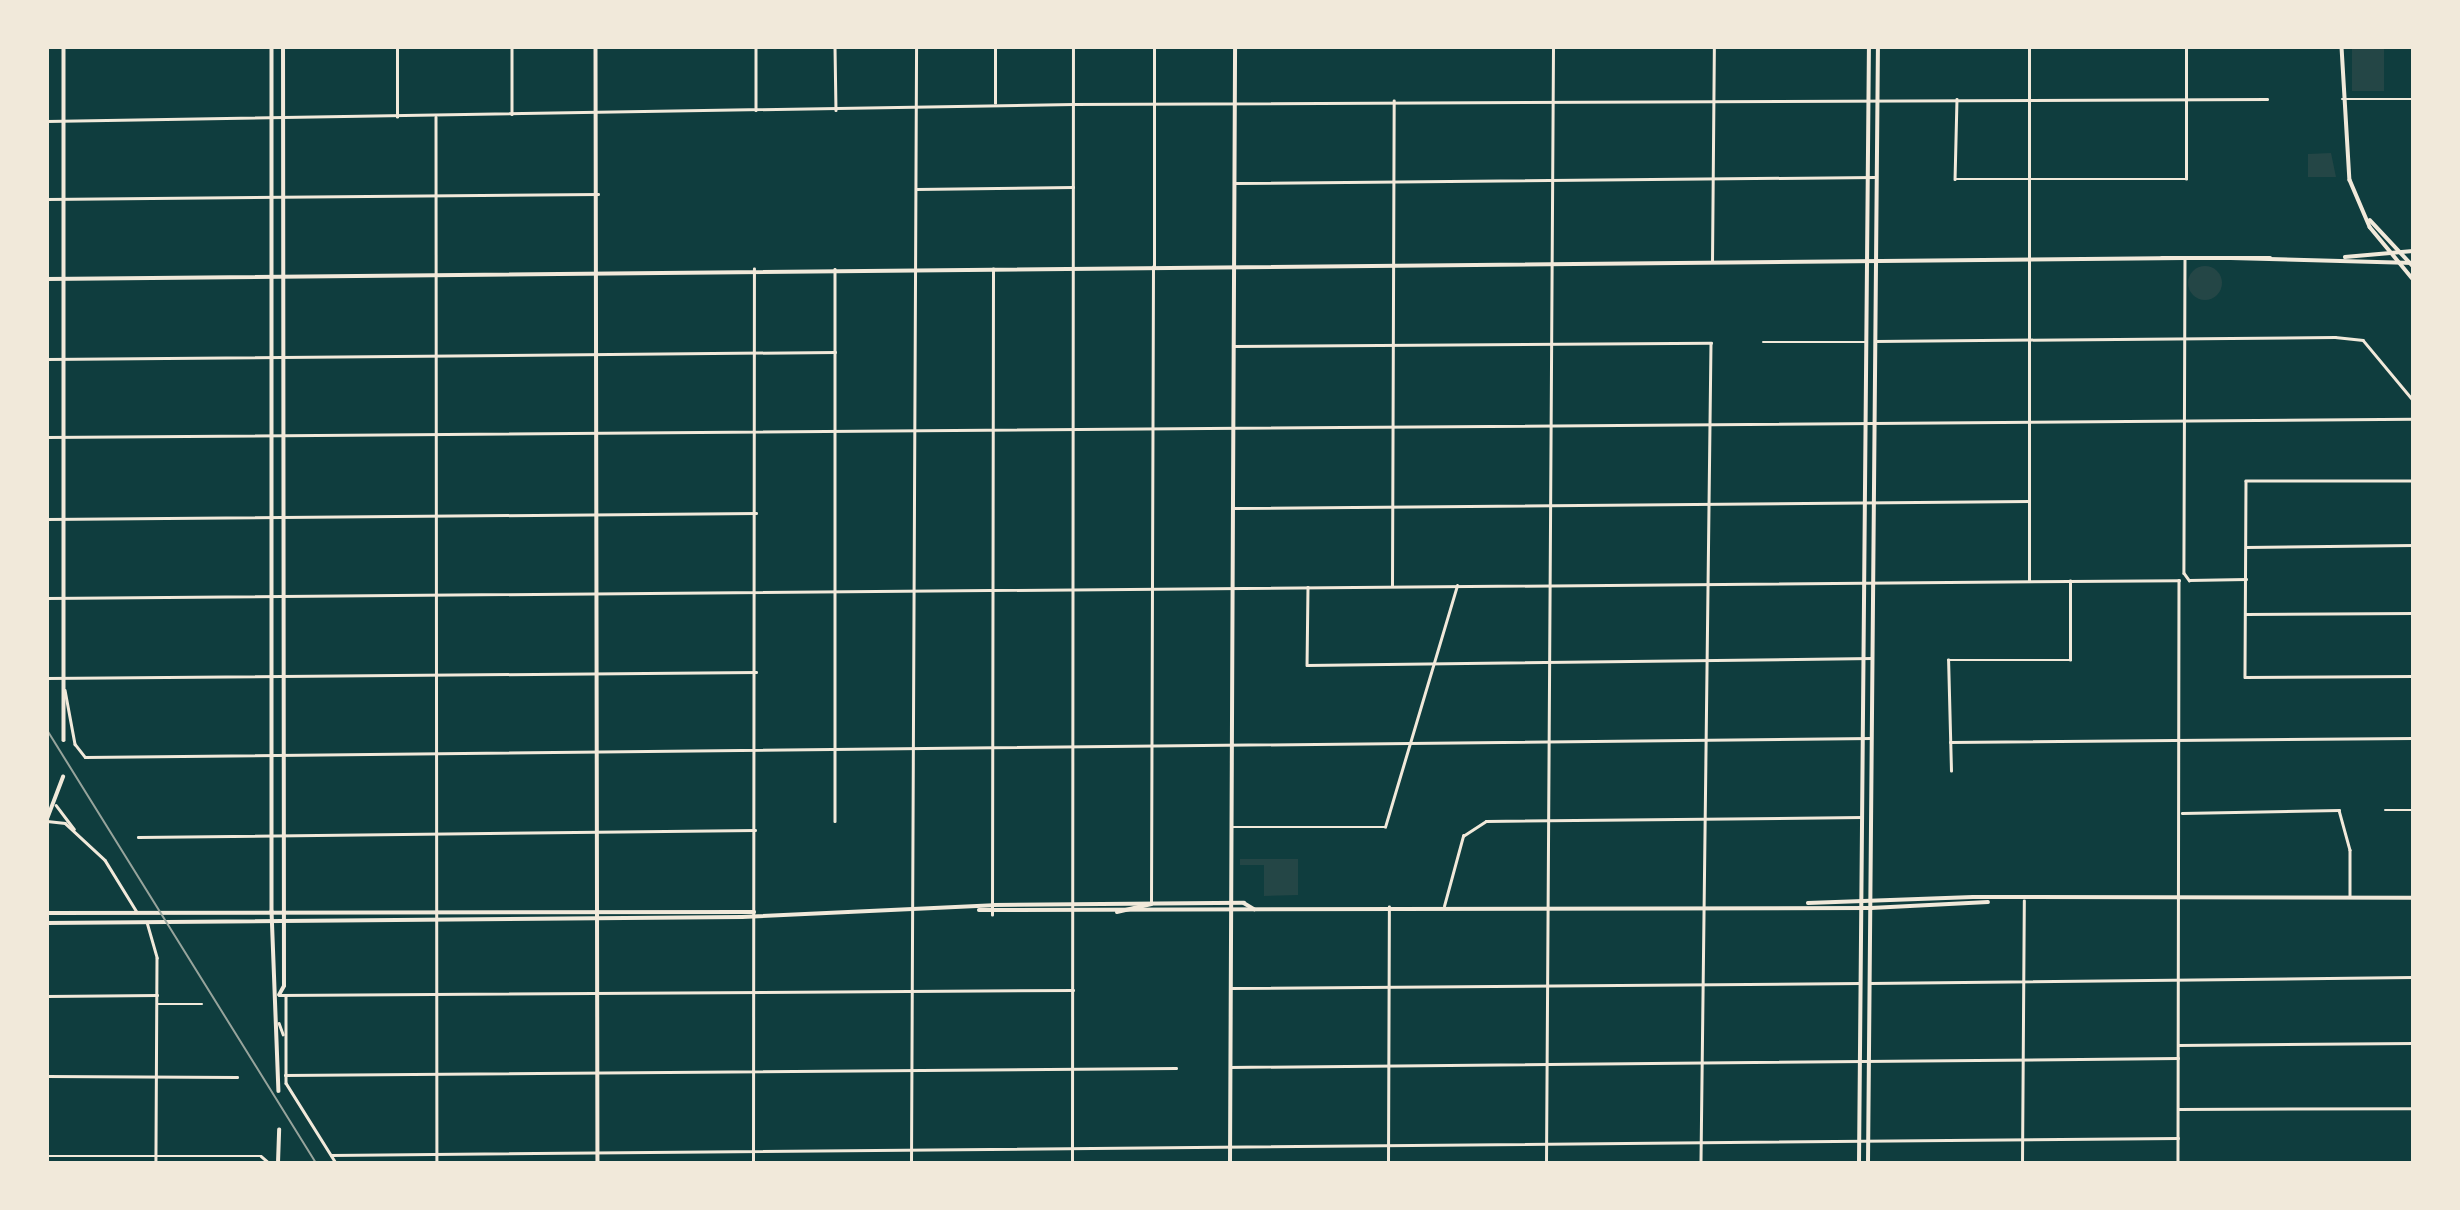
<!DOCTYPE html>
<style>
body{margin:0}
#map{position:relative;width:2460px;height:1210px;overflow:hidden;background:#0f3d3e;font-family:"Noto Sans",sans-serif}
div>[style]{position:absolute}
.green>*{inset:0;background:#244646;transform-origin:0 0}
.round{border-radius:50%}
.minor>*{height:2.5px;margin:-1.25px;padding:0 1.25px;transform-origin:1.25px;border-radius:1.25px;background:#f1e9da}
.tertiary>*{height:3.5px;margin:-1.75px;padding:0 1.75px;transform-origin:1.75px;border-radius:1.75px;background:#f1e9da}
.secondary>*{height:3.5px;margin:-1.75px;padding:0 1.75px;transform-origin:1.75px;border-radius:1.75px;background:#f1e9da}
.rail>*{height:2px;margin:-1px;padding:0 1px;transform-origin:1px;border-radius:1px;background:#97a49c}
span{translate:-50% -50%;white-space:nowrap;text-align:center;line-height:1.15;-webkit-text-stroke:5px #f1e9da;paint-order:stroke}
.frame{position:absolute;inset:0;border:49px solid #f1e9da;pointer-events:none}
</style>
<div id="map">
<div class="green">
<i style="left:2352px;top:47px;width:32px;height:44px"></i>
<i style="clip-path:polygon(2331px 153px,2336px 177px,2308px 177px,2308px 154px)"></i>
<i class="round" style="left:2188px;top:266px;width:34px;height:34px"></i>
<i style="clip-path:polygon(1240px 859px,1298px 859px,1298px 895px,1264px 896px,1264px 865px,1240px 865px)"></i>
</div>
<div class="minor">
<i style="left:512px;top:47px;width:67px;rotate:90deg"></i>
<i style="left:756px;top:47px;width:63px;rotate:90deg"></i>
<i style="left:835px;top:47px;width:63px;rotate:89.1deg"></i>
<i style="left:1957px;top:99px;width:80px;rotate:91.4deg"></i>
<i style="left:1955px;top:179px;width:231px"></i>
<i style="left:2186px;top:179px;width:132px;rotate:-90deg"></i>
<i style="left:2342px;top:99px;width:71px"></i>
<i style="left:995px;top:103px;width:56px;rotate:-90deg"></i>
<i style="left:397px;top:117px;width:70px;rotate:-90deg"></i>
<i style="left:436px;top:117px;width:1046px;rotate:89.95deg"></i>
<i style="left:47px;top:121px;width:1026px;rotate:-0.95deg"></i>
<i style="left:1073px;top:104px;width:1194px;rotate:-0.24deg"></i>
<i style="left:1235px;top:183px;width:640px;rotate:-0.54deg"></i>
<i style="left:916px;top:189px;width:157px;rotate:-0.7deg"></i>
<i style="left:47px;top:199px;width:551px;rotate:-0.52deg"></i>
<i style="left:2185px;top:258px;width:315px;rotate:90.2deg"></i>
<i style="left:2184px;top:573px;width:9px;rotate:54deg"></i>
<i style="left:2189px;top:580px;width:57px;rotate:-1deg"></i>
<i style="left:1712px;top:262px;width:215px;rotate:-89.5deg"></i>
<i style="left:1154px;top:267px;width:220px;rotate:-90deg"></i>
<i style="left:835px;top:269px;width:552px;rotate:90deg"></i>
<i style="left:1875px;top:341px;width:460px;rotate:-0.5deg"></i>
<i style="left:2335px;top:337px;width:28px;rotate:6deg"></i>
<i style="left:2363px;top:340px;width:78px;rotate:50.2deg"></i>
<i style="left:1763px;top:342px;width:102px"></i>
<i style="left:1234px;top:346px;width:477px;rotate:-0.4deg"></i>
<i style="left:1711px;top:343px;width:820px;rotate:90.7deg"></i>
<i style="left:47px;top:359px;width:788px;rotate:-0.51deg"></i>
<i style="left:47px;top:437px;width:2366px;rotate:-0.44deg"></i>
<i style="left:2413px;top:481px;width:167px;rotate:180deg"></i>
<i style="left:2246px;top:481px;width:196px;rotate:90.3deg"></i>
<i style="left:2245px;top:677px;width:168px;rotate:-0.3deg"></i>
<i style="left:1234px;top:508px;width:795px;rotate:-0.5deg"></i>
<i style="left:47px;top:519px;width:709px;rotate:-0.48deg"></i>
<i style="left:2246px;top:547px;width:167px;rotate:-0.7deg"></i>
<i style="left:2029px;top:581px;width:534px;rotate:-90deg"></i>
<i style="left:1392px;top:586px;width:485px;rotate:-89.8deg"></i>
<i style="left:1308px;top:587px;width:78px;rotate:90.7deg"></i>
<i style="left:1307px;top:665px;width:565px;rotate:-0.71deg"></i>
<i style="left:47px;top:598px;width:2132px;rotate:-0.48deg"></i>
<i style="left:2179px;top:580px;width:583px;rotate:90.1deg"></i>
<i style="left:2246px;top:614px;width:167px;rotate:-0.3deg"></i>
<i style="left:47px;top:678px;width:709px;rotate:-0.48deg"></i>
<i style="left:65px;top:690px;width:55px;rotate:79.5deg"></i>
<i style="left:75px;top:744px;width:16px;rotate:52deg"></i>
<i style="left:85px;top:757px;width:1786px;rotate:-0.61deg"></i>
<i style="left:1950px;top:742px;width:463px;rotate:-0.5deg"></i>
<i style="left:1951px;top:771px;width:111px;rotate:-91.5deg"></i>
<i style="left:1948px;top:660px;width:122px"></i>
<i style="left:2070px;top:660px;width:79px;rotate:-90deg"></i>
<i style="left:56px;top:805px;width:30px;rotate:53deg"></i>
<i style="left:2385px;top:810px;width:28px"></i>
<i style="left:2182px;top:813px;width:157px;rotate:-1.1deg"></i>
<i style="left:2339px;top:810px;width:41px;rotate:74.6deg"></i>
<i style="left:2350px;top:850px;width:46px;rotate:90deg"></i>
<i style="left:47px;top:821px;width:18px;rotate:6deg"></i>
<i style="left:65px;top:823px;width:54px;rotate:42.8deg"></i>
<i style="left:105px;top:860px;width:61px;rotate:58.4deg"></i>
<i style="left:1232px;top:827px;width:153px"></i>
<i style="left:1385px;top:827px;width:252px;rotate:-73.4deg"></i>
<i style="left:138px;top:837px;width:617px;rotate:-0.65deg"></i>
<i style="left:1151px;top:904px;width:637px;rotate:-89.82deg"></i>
<i style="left:1444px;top:906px;width:73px;rotate:-74.8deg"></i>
<i style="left:1463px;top:836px;width:27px;rotate:-33deg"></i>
<i style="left:1486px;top:821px;width:376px;rotate:-0.6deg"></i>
<i style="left:992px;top:915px;width:646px;rotate:-89.91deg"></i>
<i style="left:147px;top:922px;width:37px;rotate:74deg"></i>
<i style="left:157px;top:958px;width:205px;rotate:90.3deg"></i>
<i style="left:1870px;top:983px;width:543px;rotate:-0.63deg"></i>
<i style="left:1230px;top:988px;width:630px;rotate:-0.45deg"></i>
<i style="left:279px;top:995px;width:794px;rotate:-0.36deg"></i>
<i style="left:286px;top:995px;width:88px;rotate:90deg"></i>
<i style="left:286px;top:1083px;width:94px;rotate:58deg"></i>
<i style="left:47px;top:996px;width:110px;rotate:-0.5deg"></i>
<i style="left:157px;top:1004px;width:45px"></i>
<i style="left:279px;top:1023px;width:12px;rotate:70deg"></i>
<i style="left:2179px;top:1045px;width:234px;rotate:-0.5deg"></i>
<i style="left:1230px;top:1067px;width:948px;rotate:-0.54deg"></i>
<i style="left:285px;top:1075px;width:891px;rotate:-0.45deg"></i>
<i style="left:47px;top:1076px;width:190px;rotate:0.3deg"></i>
<i style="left:2178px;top:1109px;width:235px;rotate:-0.2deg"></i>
<i style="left:331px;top:1155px;width:1847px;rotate:-0.53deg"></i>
<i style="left:47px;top:1156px;width:214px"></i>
<i style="left:261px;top:1156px;width:11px;rotate:41deg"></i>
<i style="left:753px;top:1163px;width:894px;rotate:-89.94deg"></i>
<i style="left:911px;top:1163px;width:1116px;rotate:-89.74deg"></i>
<i style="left:1072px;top:1163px;width:1116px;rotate:-89.95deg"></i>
<i style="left:1388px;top:1163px;width:256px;rotate:-89.8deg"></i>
<i style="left:1546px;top:1163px;width:1116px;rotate:-89.64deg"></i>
<i style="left:2022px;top:1163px;width:262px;rotate:-89.6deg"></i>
</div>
<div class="tertiary">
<i style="left:272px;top:47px;width:864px;rotate:90deg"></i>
<i style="left:272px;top:911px;width:180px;rotate:87.8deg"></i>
<i style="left:279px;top:995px;width:10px;rotate:-61deg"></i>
<i style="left:284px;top:986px;width:939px;rotate:-90.06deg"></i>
<i style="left:278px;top:1163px;width:33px;rotate:-88deg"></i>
<i style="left:1230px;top:1163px;width:1116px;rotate:-89.74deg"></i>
</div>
<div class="secondary">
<i style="left:64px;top:47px;width:693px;rotate:90deg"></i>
<i style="left:596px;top:47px;width:1116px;rotate:89.9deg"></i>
<i style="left:2342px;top:47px;width:133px;rotate:86.6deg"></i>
<i style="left:2350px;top:180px;width:51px;rotate:66.9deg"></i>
<i style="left:2370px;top:227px;width:67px;rotate:50.4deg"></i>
<i style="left:2370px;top:220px;width:63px;rotate:46.9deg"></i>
<i style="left:2345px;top:257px;width:68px;rotate:-5deg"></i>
<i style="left:2162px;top:258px;width:108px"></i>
<i style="left:2231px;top:258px;width:182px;rotate:1.6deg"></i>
<i style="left:47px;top:279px;width:2138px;rotate:-0.56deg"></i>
<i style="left:47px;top:819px;width:45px;rotate:-69.1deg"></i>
<i style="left:1808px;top:903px;width:165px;rotate:-2.1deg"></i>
<i style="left:1973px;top:897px;width:440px;rotate:0.1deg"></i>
<i style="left:979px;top:910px;width:892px;rotate:-0.13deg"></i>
<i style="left:1871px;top:908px;width:117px;rotate:-2.9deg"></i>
<i style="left:1117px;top:912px;width:35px;rotate:-13deg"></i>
<i style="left:47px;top:913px;width:707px;rotate:-0.08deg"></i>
<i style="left:47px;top:923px;width:695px;rotate:-0.49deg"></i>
<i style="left:742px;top:917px;width:251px;rotate:-2.7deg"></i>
<i style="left:993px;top:905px;width:251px;rotate:-0.5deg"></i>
<i style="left:1244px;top:903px;width:12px;rotate:31deg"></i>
<i style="left:1859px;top:1163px;width:1116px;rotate:-89.49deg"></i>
<i style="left:1868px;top:1163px;width:1116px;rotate:-89.49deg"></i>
</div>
<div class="rail">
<i style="left:47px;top:730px;width:510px;rotate:58.15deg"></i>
</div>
<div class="frame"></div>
</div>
